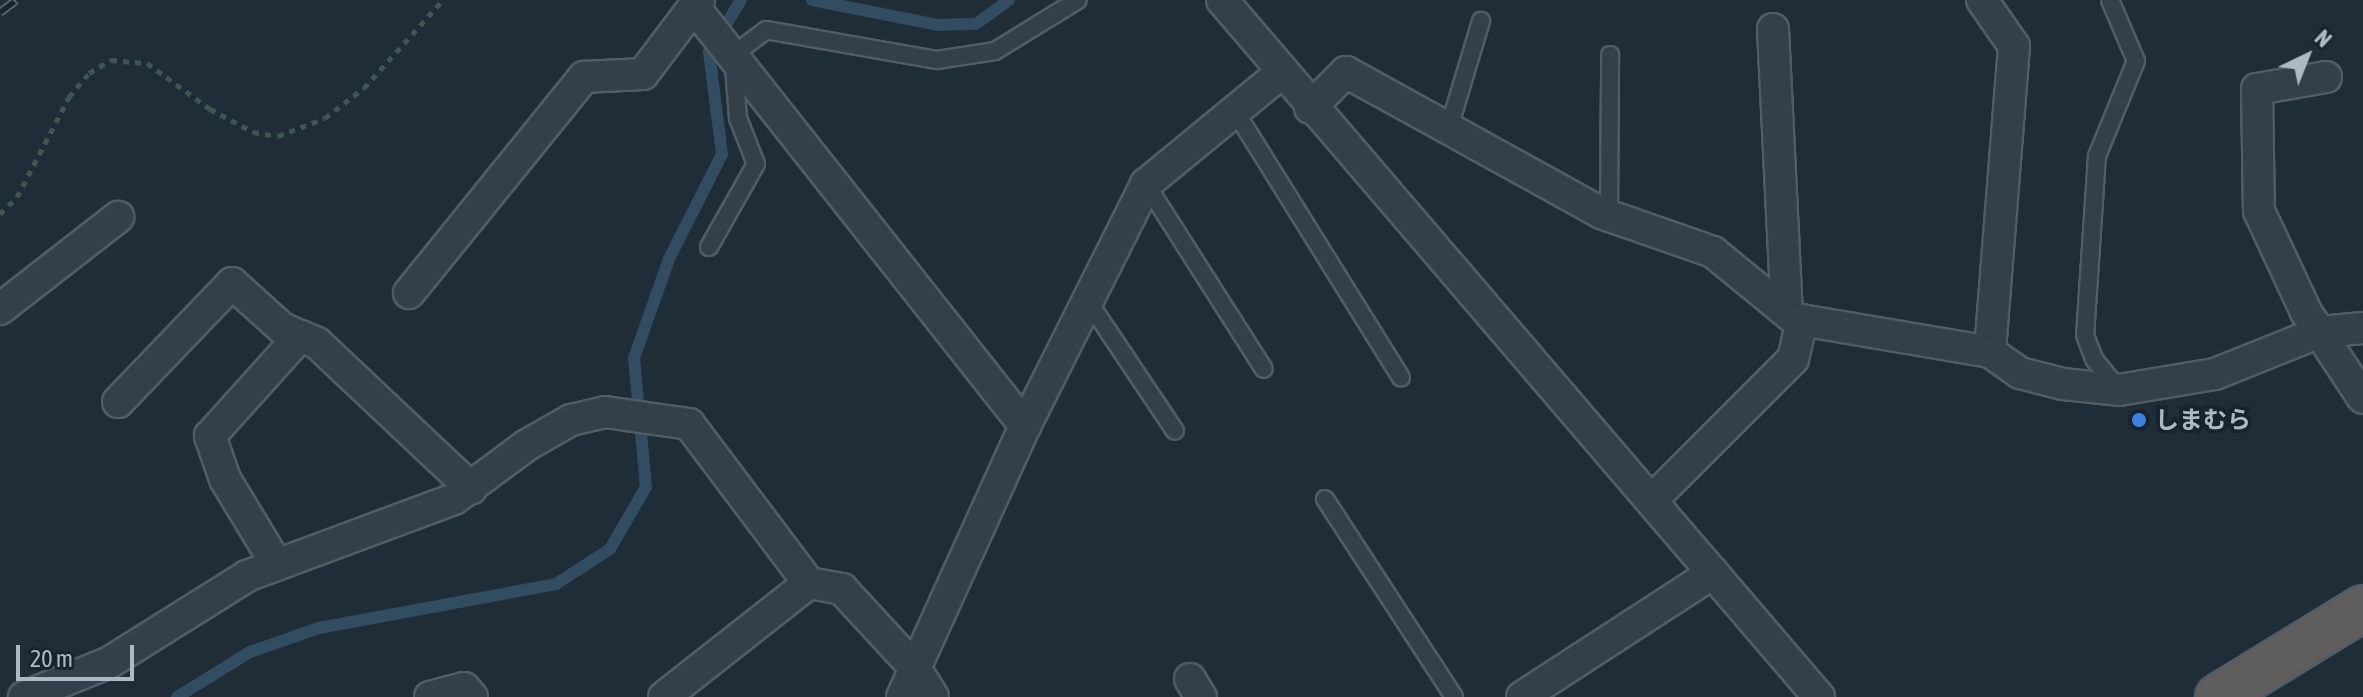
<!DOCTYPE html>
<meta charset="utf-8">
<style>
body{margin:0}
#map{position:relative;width:2363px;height:697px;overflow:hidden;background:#1f2d38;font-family:"Asap Condensed","Noto Sans JP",sans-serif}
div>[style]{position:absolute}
.stream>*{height:12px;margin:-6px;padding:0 6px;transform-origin:6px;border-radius:6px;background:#324c61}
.path>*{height:5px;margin-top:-2.5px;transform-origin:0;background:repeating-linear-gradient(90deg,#3f5655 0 6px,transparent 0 12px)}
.roads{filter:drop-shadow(2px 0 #505d66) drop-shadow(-2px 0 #505d66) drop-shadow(0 2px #505d66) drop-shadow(0 -2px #505d66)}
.service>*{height:16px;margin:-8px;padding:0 8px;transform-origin:8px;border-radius:8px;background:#333f49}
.minor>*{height:30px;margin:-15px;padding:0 15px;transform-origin:15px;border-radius:15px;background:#333f49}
.trunk>*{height:44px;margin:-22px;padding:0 22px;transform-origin:22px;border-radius:22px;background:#605e5c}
.rail>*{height:9px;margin-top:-4.5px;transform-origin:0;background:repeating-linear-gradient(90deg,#18242d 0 18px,#556470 0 36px);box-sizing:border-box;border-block:2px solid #556470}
.dots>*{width:22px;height:22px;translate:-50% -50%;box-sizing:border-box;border:4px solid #18242d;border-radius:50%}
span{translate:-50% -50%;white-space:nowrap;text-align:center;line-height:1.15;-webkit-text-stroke:8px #18242d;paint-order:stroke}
.poi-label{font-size:24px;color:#adbac5;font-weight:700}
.left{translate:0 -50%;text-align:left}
.north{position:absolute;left:2267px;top:16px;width:80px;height:80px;-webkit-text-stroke:6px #18242d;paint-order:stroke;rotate:43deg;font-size:22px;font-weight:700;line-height:32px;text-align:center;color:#adbac5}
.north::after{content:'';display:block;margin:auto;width:28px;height:36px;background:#adbac5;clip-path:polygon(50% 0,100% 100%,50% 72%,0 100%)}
.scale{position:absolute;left:16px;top:645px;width:118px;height:36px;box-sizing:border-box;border:4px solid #adbac5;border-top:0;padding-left:10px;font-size:24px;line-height:28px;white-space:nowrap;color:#adbac5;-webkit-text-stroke:6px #18242d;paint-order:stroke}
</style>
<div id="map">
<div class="stream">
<i style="left:812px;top:0;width:128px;rotate:11.2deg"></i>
<i style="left:938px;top:25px;width:38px;rotate:-2deg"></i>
<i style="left:976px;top:24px;width:41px;rotate:-36deg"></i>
<i style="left:177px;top:697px;width:86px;rotate:-31.7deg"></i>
<i style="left:250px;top:652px;width:73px;rotate:-19.2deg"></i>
<i style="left:319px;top:628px;width:241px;rotate:-10.5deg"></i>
<i style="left:556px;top:584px;width:64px;rotate:-32.9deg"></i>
<i style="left:610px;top:549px;width:72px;rotate:-59.9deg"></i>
<i style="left:646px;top:487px;width:130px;rotate:-95.3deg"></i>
<i style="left:634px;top:358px;width:105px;rotate:-70.5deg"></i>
<i style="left:669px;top:259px;width:118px;rotate:-63.2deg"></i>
<i style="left:722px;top:154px;width:103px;rotate:-97.3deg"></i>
<i style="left:709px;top:52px;width:61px;rotate:-58.4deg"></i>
</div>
<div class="path">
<i style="left:0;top:214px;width:24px;rotate:-45deg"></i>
<i style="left:17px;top:197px;width:113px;rotate:-62.5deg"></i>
<i style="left:69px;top:97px;width:31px;rotate:-50deg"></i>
<i style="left:89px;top:73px;width:26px;rotate:-31deg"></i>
<i style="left:111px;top:60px;width:36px;rotate:5deg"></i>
<i style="left:147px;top:63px;width:78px;rotate:36.1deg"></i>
<i style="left:210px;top:109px;width:49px;rotate:28.1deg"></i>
<i style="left:253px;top:132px;width:25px;rotate:9deg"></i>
<i style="left:278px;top:136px;width:50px;rotate:-21deg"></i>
<i style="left:325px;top:118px;width:49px;rotate:-37.6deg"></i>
<i style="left:364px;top:88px;width:118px;rotate:-48.1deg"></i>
</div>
<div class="roads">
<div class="service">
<i style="left:2110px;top:0;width:66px;rotate:66.9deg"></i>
<i style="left:2136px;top:61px;width:103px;rotate:112.3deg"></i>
<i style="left:2097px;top:156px;width:179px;rotate:93.8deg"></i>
<i style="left:2085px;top:335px;width:26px;rotate:69deg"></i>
<i style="left:2094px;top:359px;width:38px;rotate:51deg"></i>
<i style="left:1235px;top:111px;width:314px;rotate:58.1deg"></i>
<i style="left:1448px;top:131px;width:115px;rotate:-73.3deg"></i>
<i style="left:1146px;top:184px;width:219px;rotate:57.5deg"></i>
<i style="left:1609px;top:216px;width:161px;rotate:-89.6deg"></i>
<i style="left:709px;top:247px;width:95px;rotate:-60.5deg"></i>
<i style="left:756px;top:164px;width:49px;rotate:-111.4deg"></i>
<i style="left:738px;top:118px;width:63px;rotate:-94.5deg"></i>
<i style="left:733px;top:55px;width:41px;rotate:-37.1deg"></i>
<i style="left:766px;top:30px;width:174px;rotate:10deg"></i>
<i style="left:937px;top:60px;width:59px;rotate:-8.8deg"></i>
<i style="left:995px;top:51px;width:97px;rotate:-31.6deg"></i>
<i style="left:1088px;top:301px;width:156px;rotate:56.2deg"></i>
<i style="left:1325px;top:499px;width:236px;rotate:56.9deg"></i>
</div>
<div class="minor">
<i style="left:1222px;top:0;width:918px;rotate:49.42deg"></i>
<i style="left:1982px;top:0;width:56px;rotate:55.2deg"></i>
<i style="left:2014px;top:46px;width:307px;rotate:94.5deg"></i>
<i style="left:694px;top:7px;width:534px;rotate:51.69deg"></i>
<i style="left:1773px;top:29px;width:283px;rotate:87.2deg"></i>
<i style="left:2326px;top:77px;width:70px;rotate:170.1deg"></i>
<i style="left:2257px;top:89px;width:122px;rotate:89.1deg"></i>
<i style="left:2259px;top:211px;width:111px;rotate:65deg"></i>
<i style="left:2306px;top:312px;width:103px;rotate:56.5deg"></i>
<i style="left:1310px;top:108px;width:51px;rotate:-45deg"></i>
<i style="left:1346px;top:72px;width:291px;rotate:28.9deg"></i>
<i style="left:1601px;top:213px;width:119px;rotate:19.2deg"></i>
<i style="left:1713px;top:252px;width:106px;rotate:39.3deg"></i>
<i style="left:1795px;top:319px;width:198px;rotate:9.6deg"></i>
<i style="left:1990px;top:352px;width:37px;rotate:35deg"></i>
<i style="left:2020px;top:373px;width:44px;rotate:14.3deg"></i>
<i style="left:2063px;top:384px;width:56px;rotate:6.1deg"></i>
<i style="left:2119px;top:390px;width:97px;rotate:-9.5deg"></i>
<i style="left:2215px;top:374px;width:113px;rotate:-21.8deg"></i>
<i style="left:2320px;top:332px;width:43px;rotate:-5.3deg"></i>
<i style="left:409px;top:293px;width:278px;rotate:-51deg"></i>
<i style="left:584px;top:77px;width:59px;rotate:-2.9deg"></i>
<i style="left:643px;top:74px;width:93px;rotate:-52.9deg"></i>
<i style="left:0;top:309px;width:150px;rotate:-37.9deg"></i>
<i style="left:118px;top:402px;width:165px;rotate:-46.2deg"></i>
<i style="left:232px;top:283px;width:67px;rotate:42deg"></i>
<i style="left:282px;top:328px;width:20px;rotate:24deg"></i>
<i style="left:1651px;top:501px;width:201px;rotate:-45deg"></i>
<i style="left:1793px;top:359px;width:40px;rotate:-77deg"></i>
<i style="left:277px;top:565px;width:100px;rotate:-121.2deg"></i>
<i style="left:225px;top:479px;width:46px;rotate:-109.2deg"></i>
<i style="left:210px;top:436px;width:135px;rotate:-48deg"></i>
<i style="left:300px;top:336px;width:18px;rotate:22deg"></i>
<i style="left:317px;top:343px;width:212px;rotate:43.3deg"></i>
<i style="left:1190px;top:679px;width:21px;rotate:59deg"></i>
<i style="left:24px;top:697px;width:93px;rotate:-22.1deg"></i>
<i style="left:110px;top:662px;width:162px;rotate:-32.1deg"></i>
<i style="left:247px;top:576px;width:221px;rotate:-20.4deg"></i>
<i style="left:454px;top:499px;width:91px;rotate:-36.5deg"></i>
<i style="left:527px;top:445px;width:51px;rotate:-29.6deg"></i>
<i style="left:571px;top:420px;width:35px;rotate:-13deg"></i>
<i style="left:605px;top:412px;width:85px;rotate:8.1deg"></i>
<i style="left:689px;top:424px;width:199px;rotate:53deg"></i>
<i style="left:430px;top:697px;width:35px;rotate:-15deg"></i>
<i style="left:464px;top:688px;width:12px;rotate:48deg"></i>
<i style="left:664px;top:697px;width:184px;rotate:-38.2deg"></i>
<i style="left:809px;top:583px;width:34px;rotate:10deg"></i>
<i style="left:842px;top:589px;width:108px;rotate:47.3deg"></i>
<i style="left:915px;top:668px;width:34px;rotate:58deg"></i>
<i style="left:902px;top:697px;width:298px;rotate:-65.6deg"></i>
<i style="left:1025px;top:426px;width:271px;rotate:-63.4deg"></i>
<i style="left:1146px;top:184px;width:175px;rotate:-39.4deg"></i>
<i style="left:1522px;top:697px;width:228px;rotate:-33deg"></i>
</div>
<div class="trunk">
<i style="left:2218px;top:697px;width:170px;rotate:-31.5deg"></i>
</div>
</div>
<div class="rail">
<i style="left:0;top:12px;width:20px;rotate:-37deg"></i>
</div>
<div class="dots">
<i style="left:2139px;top:420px;background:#3f7fe0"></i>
</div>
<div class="poi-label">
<span class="left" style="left:2155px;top:420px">しまむら</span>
</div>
<div class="north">N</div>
<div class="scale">20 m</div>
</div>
